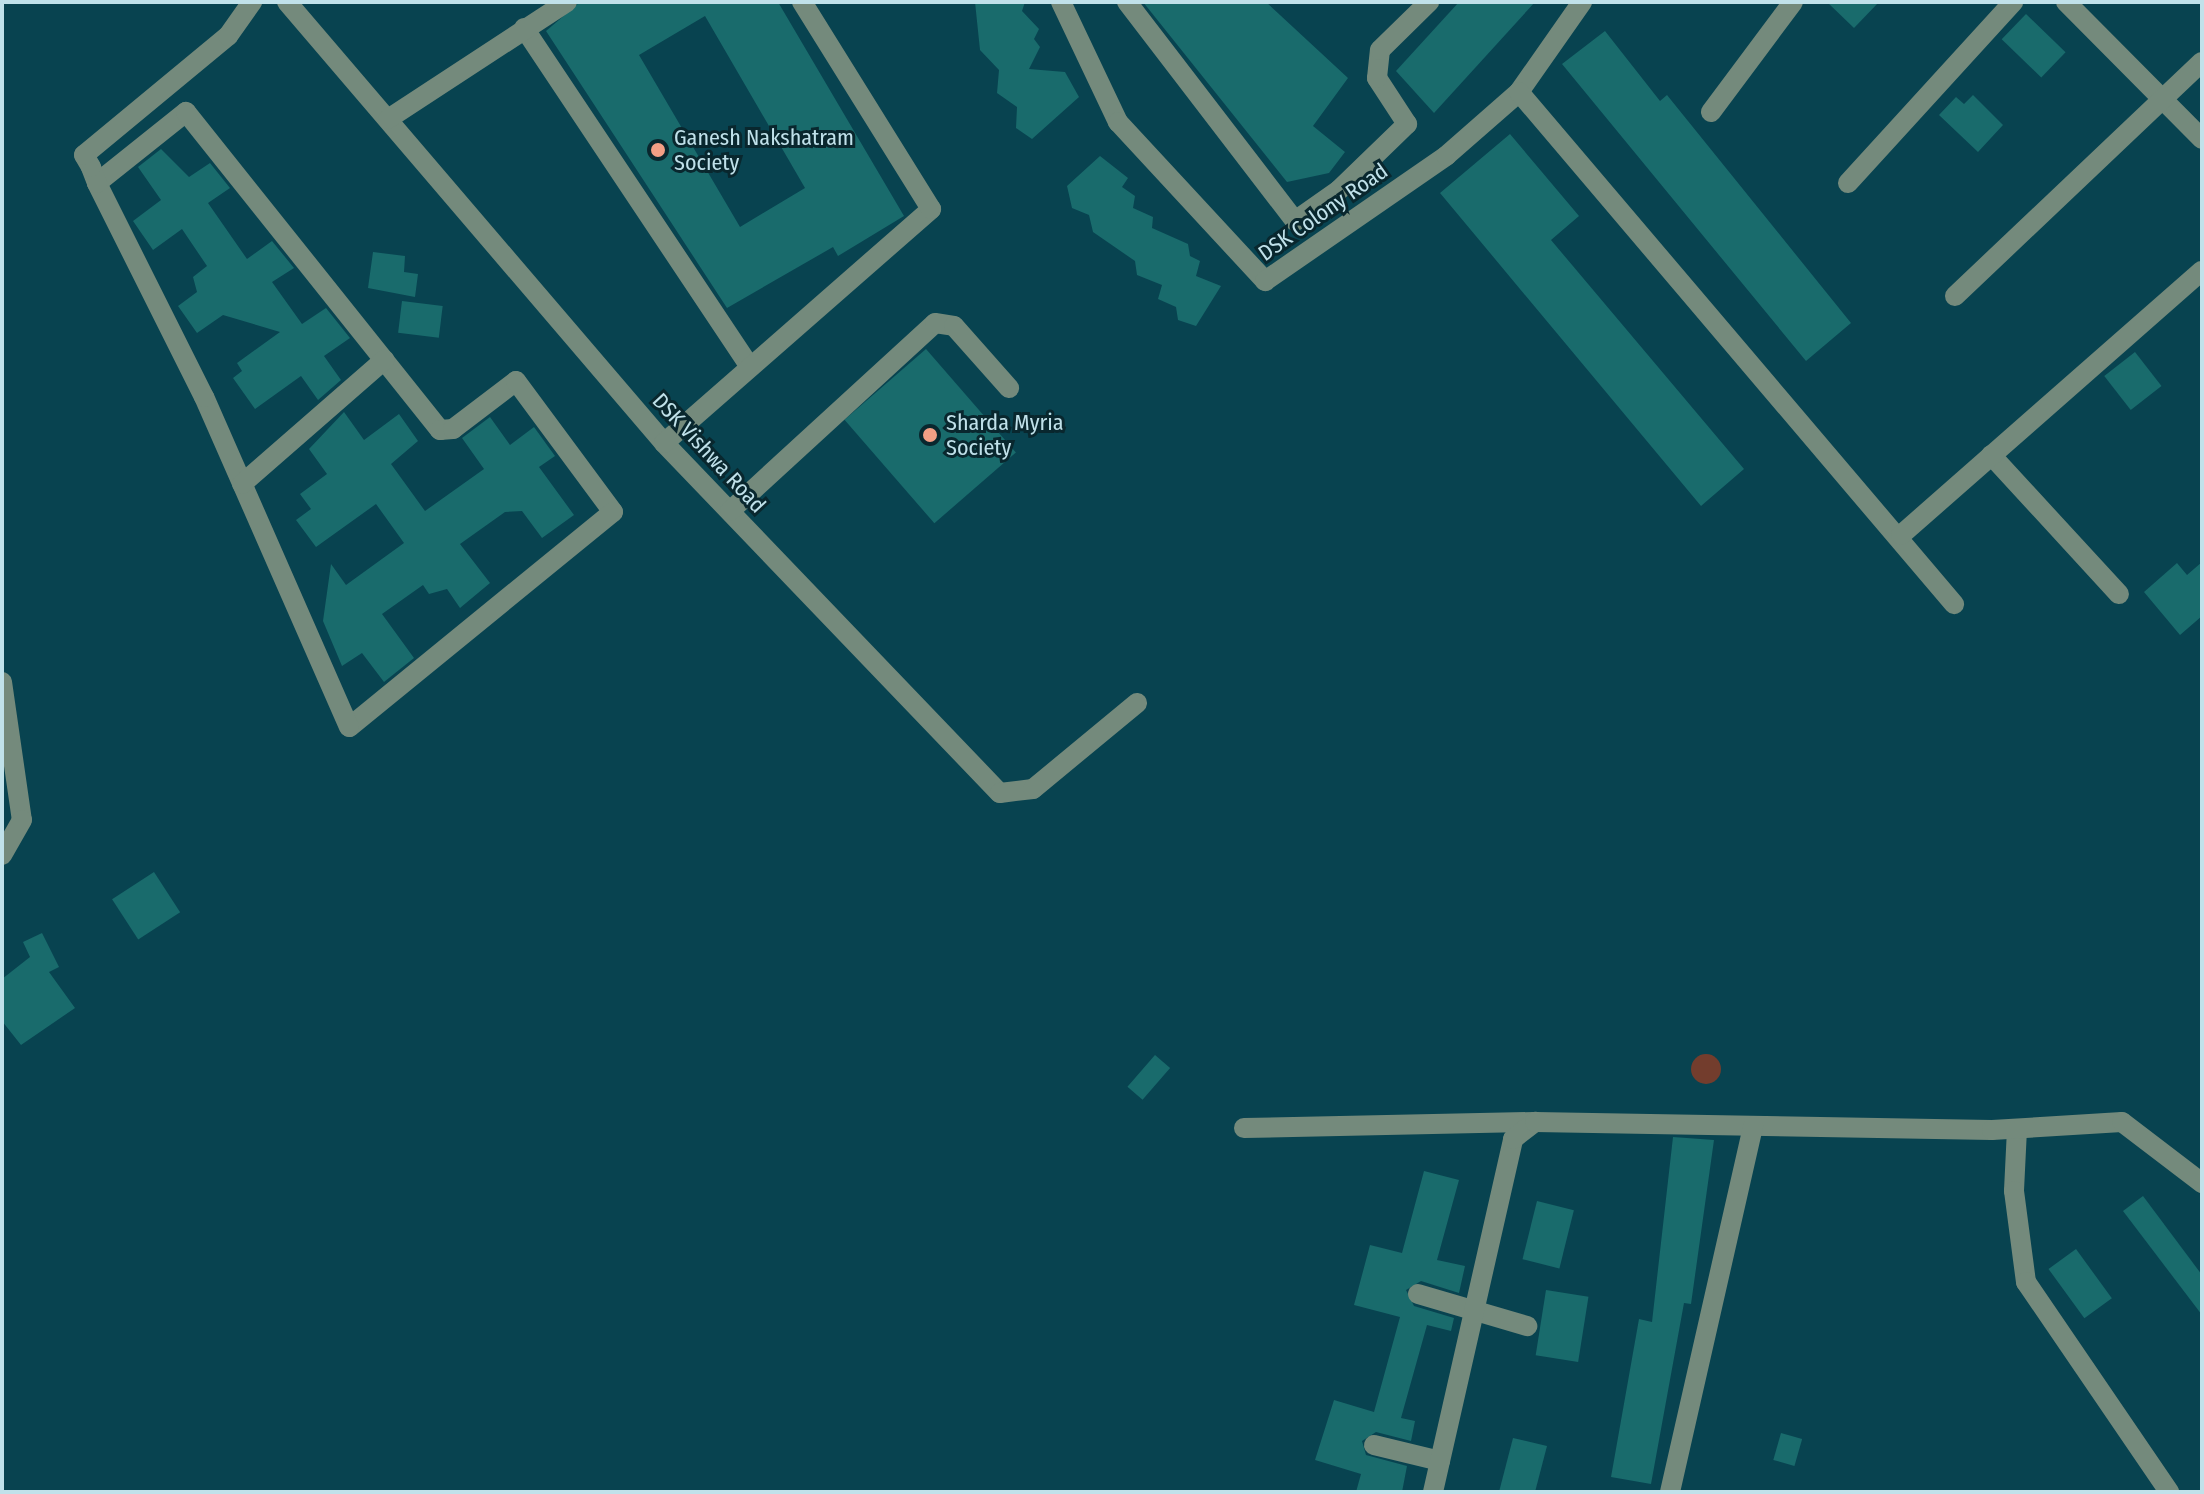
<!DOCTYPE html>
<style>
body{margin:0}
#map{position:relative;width:2204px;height:1494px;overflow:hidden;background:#084350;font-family:"Fira Sans Condensed",sans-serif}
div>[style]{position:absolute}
.green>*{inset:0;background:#733d2d}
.round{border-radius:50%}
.building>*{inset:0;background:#196b6c;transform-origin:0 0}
.minor>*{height:20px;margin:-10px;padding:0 10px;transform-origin:10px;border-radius:10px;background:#748a7c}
.dots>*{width:22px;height:22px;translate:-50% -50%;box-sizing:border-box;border:4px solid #09272e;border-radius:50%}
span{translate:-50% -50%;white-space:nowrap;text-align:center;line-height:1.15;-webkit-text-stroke:6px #09272e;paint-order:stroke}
.poi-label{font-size:22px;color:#c0e1ea}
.left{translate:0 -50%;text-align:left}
.street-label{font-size:22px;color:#c0e1ea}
.frame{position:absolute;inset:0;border:4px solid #c0e1ea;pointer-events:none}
</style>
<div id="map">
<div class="green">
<i class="round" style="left:1691px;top:1054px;width:30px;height:30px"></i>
</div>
<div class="building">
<i style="clip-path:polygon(evenodd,580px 2px,778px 2px,904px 216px,838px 256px,833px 247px,727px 308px,546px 31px,580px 2px,705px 16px,805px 188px,740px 227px,639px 55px,705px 16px)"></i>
<i style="clip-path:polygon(975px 2px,1025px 2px,1022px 11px,1039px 29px,1034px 39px,1040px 47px,1029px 69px,1065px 72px,1079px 97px,1032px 139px,1016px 128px,1017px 107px,997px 93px,999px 70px,980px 50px)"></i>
<i style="clip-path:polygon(1143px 2px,1266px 2px,1348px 78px,1313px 126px,1345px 152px,1329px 173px,1287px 182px)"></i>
<i style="clip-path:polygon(1459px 2px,1535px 2px,1434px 113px,1396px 71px)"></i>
<i style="clip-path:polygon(1827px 2px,1879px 2px,1854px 28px)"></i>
<i style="left:2026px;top:14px;width:55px;height:35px;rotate:44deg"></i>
<i style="clip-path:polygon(1605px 31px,1660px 101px,1667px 95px,1851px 323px,1806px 361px,1562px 64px)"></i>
<i style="clip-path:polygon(1973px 95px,2003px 125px,1978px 152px,1939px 115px,1956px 97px,1964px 104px)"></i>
<i style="clip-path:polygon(1510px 134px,1579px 216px,1551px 240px,1744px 469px,1701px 506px,1440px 193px)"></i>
<i style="clip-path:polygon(161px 149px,189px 177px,210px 163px,230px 188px,208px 203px,247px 259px,272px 241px,294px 268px,272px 282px,302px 324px,326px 308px,350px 338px,324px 356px,341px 380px,318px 400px,301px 376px,255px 409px,233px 378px,242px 371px,237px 363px,280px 332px,223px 315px,197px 333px,178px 306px,197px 292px,193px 277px,207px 266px,182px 229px,153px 250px,133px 221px,161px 200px,138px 167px)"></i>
<i style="clip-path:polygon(1100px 156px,1128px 178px,1122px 187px,1135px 196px,1133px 208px,1153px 217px,1152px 228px,1188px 244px,1190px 256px,1200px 261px,1196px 276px,1221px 286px,1196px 326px,1178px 320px,1176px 307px,1158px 299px,1162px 285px,1137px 275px,1135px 261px,1093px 232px,1089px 215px,1072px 208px,1067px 186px)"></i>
<i style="clip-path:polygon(373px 252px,405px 256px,404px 272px,418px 274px,415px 297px,368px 288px)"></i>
<i style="left:402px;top:301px;width:41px;height:32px;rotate:7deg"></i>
<i style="left:926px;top:349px;width:137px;height:108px;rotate:49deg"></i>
<i style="left:2135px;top:352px;width:43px;height:39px;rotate:52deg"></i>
<i style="clip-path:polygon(344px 412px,364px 440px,399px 414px,418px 441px,391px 464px,425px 511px,484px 469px,462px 438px,490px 417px,510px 445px,534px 427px,555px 456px,539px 467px,574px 515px,542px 538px,522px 511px,505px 512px,460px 544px,490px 583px,460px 608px,447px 589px,429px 594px,423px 585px,382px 614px,414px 658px,384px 682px,362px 653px,342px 666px,323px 621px,331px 564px,346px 585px,404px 543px,376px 504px,316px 547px,296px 520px,311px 509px,300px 494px,327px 474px,309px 449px)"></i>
<i style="clip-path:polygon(2202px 562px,2202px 616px,2180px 635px,2144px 592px,2177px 563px,2187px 575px)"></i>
<i style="left:154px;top:872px;width:48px;height:50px;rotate:57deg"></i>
<i style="clip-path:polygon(42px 933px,59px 967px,49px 972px,75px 1008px,21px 1045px,2px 1021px,2px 979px,30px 957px,23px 942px)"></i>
<i style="left:1155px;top:1055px;width:20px;height:42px;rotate:41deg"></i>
<i style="clip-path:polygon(1673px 1137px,1714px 1140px,1691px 1304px,1684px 1303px,1651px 1484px,1611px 1477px,1639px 1319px,1652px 1322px)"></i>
<i style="clip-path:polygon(1424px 1171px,1459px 1180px,1437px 1260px,1465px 1266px,1459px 1293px,1421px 1281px,1406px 1290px,1414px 1306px,1454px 1318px,1451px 1331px,1427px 1325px,1401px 1418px,1415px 1421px,1411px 1441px,1376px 1432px,1362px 1441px,1366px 1455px,1407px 1466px,1402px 1492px,1356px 1492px,1361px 1474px,1315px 1460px,1334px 1400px,1374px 1412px,1400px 1317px,1354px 1305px,1370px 1245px,1402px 1253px)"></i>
<i style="clip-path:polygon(2143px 1196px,2202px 1275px,2202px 1315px,2123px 1211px)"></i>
<i style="left:1537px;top:1201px;width:38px;height:60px;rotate:14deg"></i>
<i style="left:2076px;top:1249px;width:61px;height:34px;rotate:54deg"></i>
<i style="left:1546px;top:1290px;width:43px;height:66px;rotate:9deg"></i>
<i style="left:1781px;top:1433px;width:22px;height:28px;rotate:16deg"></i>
<i style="clip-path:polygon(1513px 1438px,1547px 1446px,1535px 1492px,1499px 1492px)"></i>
</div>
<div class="minor">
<i style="left:287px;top:2px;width:580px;rotate:49.47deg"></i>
<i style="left:664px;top:443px;width:485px;rotate:46.2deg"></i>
<i style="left:1000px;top:793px;width:33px;rotate:-7deg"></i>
<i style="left:1033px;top:789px;width:135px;rotate:-39.6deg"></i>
<i style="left:1061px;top:2px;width:133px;rotate:64.6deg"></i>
<i style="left:1118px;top:122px;width:217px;rotate:47.2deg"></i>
<i style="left:1265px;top:281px;width:220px;rotate:-34.6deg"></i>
<i style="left:1446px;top:156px;width:97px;rotate:-41.2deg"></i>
<i style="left:1519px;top:92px;width:110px;rotate:-55deg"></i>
<i style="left:1127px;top:2px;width:276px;rotate:52.5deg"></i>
<i style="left:1295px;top:221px;width:54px;rotate:-35.2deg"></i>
<i style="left:1339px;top:190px;width:95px;rotate:-44.1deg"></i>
<i style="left:1407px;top:124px;width:55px;rotate:-123.1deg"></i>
<i style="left:1377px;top:78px;width:28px;rotate:-84deg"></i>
<i style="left:1380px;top:50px;width:69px;rotate:-44.4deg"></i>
<i style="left:2066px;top:2px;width:193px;rotate:45.2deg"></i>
<i style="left:524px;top:28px;width:405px;rotate:56.3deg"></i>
<i style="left:1519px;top:92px;width:672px;rotate:49.65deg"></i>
<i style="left:1711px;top:112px;width:137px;rotate:-53.3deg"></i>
<i style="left:388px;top:119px;width:214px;rotate:-33.2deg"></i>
<i style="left:97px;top:183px;width:114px;rotate:-38.6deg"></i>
<i style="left:186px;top:112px;width:407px;rotate:51.4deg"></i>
<i style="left:440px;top:430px;width:13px;rotate:-4deg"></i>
<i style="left:453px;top:429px;width:79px;rotate:-37.3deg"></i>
<i style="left:516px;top:381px;width:163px;rotate:53.5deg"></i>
<i style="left:613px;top:512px;width:340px;rotate:140.8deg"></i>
<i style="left:349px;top:727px;width:360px;rotate:-113.7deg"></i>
<i style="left:204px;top:397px;width:239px;rotate:-116.6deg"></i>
<i style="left:97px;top:183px;width:17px;rotate:-111deg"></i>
<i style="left:91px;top:167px;width:14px;rotate:-120deg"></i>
<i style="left:84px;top:155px;width:187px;rotate:-39.6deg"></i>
<i style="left:228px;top:36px;width:42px;rotate:-54.8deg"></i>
<i style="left:1848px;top:183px;width:245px;rotate:-47.6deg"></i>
<i style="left:1955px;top:296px;width:340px;rotate:-43.5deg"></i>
<i style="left:664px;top:443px;width:355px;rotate:-41.2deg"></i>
<i style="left:931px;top:209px;width:244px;rotate:-121.9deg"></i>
<i style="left:1991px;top:455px;width:189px;rotate:47.4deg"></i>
<i style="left:242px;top:484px;width:189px;rotate:-41.1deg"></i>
<i style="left:730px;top:511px;width:278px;rotate:-42.5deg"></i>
<i style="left:935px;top:323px;width:19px;rotate:9deg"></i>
<i style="left:954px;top:326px;width:83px;rotate:48.4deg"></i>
<i style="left:1901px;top:535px;width:400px;rotate:-41.3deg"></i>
<i style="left:2px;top:682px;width:139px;rotate:81.8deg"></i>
<i style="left:22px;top:820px;width:40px;rotate:119.7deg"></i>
<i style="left:1244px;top:1128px;width:291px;rotate:-1.2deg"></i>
<i style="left:2017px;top:1129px;width:62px;rotate:92.8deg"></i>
<i style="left:2014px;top:1191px;width:92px;rotate:82.5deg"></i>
<i style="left:2026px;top:1282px;width:254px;rotate:55.7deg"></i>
<i style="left:1418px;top:1294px;width:114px;rotate:16.4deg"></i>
<i style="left:1374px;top:1445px;width:68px;rotate:13.6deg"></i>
<i style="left:1433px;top:1492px;width:362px;rotate:-77.2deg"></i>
<i style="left:1513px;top:1139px;width:28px;rotate:-38deg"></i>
<i style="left:1535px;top:1122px;width:457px;rotate:1deg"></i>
<i style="left:1992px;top:1130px;width:130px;rotate:-3.5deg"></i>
<i style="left:2122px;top:1122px;width:101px;rotate:37.3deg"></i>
<i style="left:1670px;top:1492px;width:375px;rotate:-77.2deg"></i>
</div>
<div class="dots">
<i style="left:658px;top:150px;background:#f39f85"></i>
<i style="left:930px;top:435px;background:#f39f85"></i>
</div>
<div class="poi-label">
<span class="left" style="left:674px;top:150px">Ganesh Nakshatram<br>Society</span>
<span class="left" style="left:946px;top:435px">Sharda Myria<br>Society</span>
</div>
<div class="street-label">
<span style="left:1323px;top:212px;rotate:-35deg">DSK Colony Road</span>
<span style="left:709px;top:453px;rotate:47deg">DSK Vishwa Road</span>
</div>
<div class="frame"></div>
</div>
